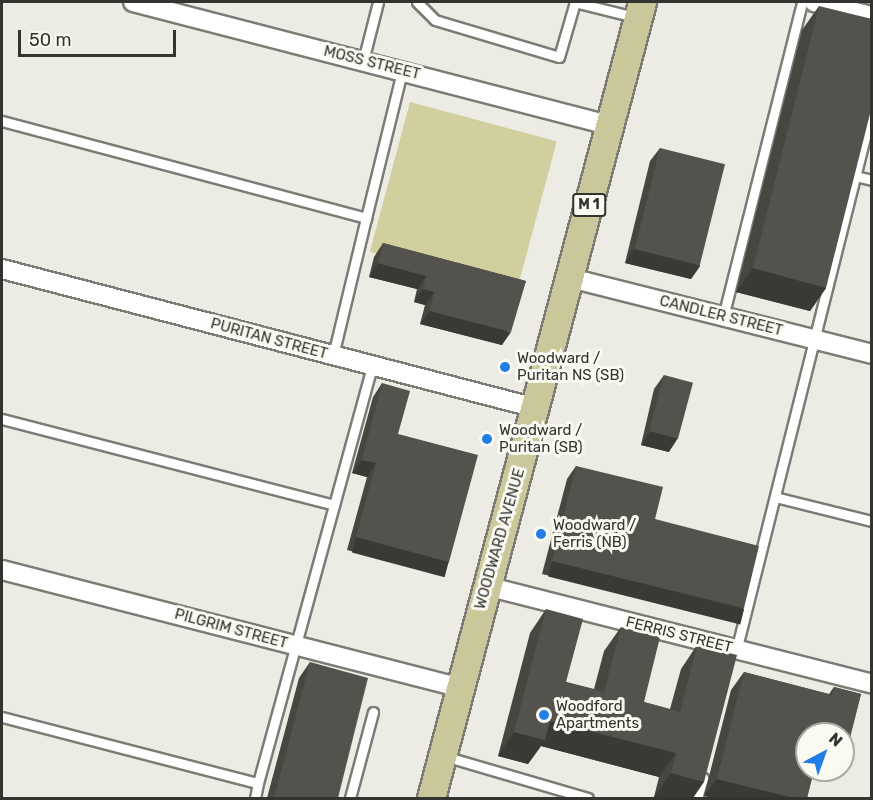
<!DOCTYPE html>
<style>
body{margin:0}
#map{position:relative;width:873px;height:800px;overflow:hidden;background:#ecece5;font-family:Rubik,sans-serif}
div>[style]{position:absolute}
.green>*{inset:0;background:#d1cf9e;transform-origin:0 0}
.roads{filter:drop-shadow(2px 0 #7c7b75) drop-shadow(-2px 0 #7c7b75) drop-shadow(0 2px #7c7b75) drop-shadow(0 -2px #7c7b75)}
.service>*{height:9px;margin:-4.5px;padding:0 4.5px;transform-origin:4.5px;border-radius:4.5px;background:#fff}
.minor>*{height:18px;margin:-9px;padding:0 9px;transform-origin:9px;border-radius:9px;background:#fff}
.primary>*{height:27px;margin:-13.5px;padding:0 13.5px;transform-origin:13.5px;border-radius:13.5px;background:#cac89b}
.wall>*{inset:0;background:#474741}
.shaded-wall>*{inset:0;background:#3a3935;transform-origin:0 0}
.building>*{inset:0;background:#53524c;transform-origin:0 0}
.dots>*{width:16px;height:16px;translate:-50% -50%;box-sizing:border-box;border:3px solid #fafaf2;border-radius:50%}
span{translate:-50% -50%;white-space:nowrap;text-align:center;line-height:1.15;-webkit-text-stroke:6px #fafaf2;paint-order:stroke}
.shield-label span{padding:2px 4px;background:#fafaf2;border:2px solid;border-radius:4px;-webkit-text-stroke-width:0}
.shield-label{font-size:14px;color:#333330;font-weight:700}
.street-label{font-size:15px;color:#333330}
.poi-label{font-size:15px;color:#333330}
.left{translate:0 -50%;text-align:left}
.frame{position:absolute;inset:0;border:3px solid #333330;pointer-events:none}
.north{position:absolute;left:795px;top:722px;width:60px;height:60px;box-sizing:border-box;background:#fafaf2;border:2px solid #aaaaa4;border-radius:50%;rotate:41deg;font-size:16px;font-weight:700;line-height:24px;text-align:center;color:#333330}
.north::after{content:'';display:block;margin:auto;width:21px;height:27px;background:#217ee7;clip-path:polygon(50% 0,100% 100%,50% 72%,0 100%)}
.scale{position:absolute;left:18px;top:30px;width:158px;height:27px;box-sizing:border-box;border:3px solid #333330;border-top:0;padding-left:8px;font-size:18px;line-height:21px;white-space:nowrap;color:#333330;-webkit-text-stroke:4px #fafaf2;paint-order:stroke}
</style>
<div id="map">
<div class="green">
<i style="left:410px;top:102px;width:152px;height:155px;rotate:15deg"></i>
</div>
<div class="roads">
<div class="service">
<i style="left:417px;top:2px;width:25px;rotate:45deg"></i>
<i style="left:435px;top:20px;width:129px;rotate:16.6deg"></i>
<i style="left:559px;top:57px;width:57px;rotate:-73.8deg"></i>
<i style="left:574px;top:2px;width:63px;rotate:13.8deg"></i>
<i style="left:363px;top:61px;width:61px;rotate:-75.7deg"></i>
<i style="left:2px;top:121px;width:377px;rotate:14.9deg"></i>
<i style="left:366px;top:218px;width:141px;rotate:103.5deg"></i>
<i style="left:855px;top:176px;width:17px;rotate:13deg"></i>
<i style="left:366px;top:218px;width:151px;rotate:-76.2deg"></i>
<i style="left:723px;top:317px;width:325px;rotate:-75.9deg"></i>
<i style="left:2px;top:419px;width:343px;rotate:14.5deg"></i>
<i style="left:775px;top:497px;width:100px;rotate:13.9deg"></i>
<i style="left:736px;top:651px;width:559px;rotate:-75.91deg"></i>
<i style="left:2px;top:717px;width:264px;rotate:14.5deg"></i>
<i style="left:258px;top:783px;width:15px;rotate:101deg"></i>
<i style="left:444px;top:756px;width:150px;rotate:16.3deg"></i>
<i style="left:258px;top:783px;width:433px;rotate:-74.7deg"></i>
<i style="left:350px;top:798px;width:89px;rotate:-75deg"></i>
<i style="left:697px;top:798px;width:21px;rotate:-73deg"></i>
</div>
<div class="minor">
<i style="left:133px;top:2px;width:493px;rotate:14.5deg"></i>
<i style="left:814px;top:2px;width:60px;rotate:13.6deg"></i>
<i style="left:2px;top:269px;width:552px;rotate:14.59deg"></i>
<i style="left:570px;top:278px;width:311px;rotate:14.1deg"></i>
<i style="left:2px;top:570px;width:473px;rotate:14.4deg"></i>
<i style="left:486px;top:586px;width:398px;rotate:14.2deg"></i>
</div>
<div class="primary">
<i style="left:431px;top:798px;width:823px;rotate:-75.15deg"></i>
</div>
</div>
<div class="wall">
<i style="clip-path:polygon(819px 6px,826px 288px,810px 311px,736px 292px,802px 30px)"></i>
<i style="clip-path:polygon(660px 148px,700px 266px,691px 279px,625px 263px,650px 161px)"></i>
<i style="clip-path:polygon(383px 243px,526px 281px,502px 345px,420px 324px,425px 305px,414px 302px,417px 289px,369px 277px,374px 257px)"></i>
<i style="clip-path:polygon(664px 375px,669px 452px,641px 445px,654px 389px)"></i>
<i style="clip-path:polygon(382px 383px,398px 434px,449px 562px,440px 575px,347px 550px,367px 477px,352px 473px,373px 397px)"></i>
<i style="clip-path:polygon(576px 466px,655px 519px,744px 608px,734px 621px,542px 574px,567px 479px)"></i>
<i style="clip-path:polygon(546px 609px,566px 682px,594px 689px,604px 651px,621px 627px,644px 702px,670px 709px,681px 669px,697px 645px,704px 782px,654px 797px,659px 777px,541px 746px,528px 764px,498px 756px,530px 633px)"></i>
<i style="clip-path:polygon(310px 662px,338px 798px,267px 798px,299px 678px)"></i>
<i style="clip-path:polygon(744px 672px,829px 694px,834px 687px,861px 694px,843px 763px,843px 734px,807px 734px,807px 770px,838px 770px,832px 779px,813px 774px,807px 798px,714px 798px,704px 796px,731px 690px)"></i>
</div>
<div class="shaded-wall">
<i style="clip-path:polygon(634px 249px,700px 266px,691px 279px,625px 263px)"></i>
<i style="clip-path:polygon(378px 263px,426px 276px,417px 289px,369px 277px)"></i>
<i style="clip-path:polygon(753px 268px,826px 288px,810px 311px,736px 292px)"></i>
<i style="clip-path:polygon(423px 289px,434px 292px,425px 305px,414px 302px)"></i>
<i style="clip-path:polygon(430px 311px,511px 332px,502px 345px,420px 324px)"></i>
<i style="clip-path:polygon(650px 431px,678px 438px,669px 452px,641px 445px)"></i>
<i style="clip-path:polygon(362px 460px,376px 463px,367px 477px,352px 473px)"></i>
<i style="left:356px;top:537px;width:96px;height:16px;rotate:15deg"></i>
<i style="left:552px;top:561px;width:198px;height:16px;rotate:14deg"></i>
<i style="clip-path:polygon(550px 721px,676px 753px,659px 777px,541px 746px,528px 764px,498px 756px,514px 732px)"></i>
<i style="clip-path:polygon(807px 770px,838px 770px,832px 779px,805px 773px)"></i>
<i style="clip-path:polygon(671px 773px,704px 782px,693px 798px,660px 798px,654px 797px)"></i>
<i style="clip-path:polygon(717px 779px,794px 798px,714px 798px,704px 796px)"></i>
</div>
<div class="building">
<i style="clip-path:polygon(819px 6px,872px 19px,872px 106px,826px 288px,753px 268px)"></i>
<i style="left:660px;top:148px;width:67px;height:104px;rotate:14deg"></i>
<i style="clip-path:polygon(383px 243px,526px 281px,511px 332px,430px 311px,434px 292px,423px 289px,426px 276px,378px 263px)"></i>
<i style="left:664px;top:375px;width:30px;height:58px;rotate:15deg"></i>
<i style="clip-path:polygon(382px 383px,410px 391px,398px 434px,478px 455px,449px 562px,356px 537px,376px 463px,362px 460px)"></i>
<i style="clip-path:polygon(576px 466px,663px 487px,655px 519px,759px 546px,744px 608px,552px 561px)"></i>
<i style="clip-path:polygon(546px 609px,583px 619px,566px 682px,604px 692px,621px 627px,660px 637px,644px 702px,680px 712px,697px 645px,737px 655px,704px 782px,671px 773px,676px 753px,550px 721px,545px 740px,514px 732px)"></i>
<i style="clip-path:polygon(310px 662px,368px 678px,338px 798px,274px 798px)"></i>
<i style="clip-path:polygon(744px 672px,832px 695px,834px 687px,861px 694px,844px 762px,843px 734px,807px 734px,807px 770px,814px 770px,807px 798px,794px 798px,717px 779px)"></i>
</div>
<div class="dots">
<i style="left:505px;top:367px;background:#217ee7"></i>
<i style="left:487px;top:439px;background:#217ee7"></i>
<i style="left:541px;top:534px;background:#217ee7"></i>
<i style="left:544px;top:715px;background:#217ee7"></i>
</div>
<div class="shield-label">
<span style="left:589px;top:205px">M 1</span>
</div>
<div class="street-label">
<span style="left:372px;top:63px;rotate:14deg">MOSS STREET</span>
<span style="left:721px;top:316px;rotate:14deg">CANDLER STREET</span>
<span style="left:269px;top:339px;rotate:15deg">PURITAN STREET</span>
<span style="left:500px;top:539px;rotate:-74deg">WOODWARD AVENUE</span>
<span style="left:231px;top:629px;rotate:15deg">PILGRIM STREET</span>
<span style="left:679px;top:635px;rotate:14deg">FERRIS STREET</span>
</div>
<div class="poi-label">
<span class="left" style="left:517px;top:367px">Woodward /<br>Puritan NS (SB)</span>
<span class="left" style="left:499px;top:439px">Woodward /<br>Puritan (SB)</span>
<span class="left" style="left:553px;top:534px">Woodward /<br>Ferris (NB)</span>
<span class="left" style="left:556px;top:715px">Woodford<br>Apartments</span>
</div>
<div class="frame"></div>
<div class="north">N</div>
<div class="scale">50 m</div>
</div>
